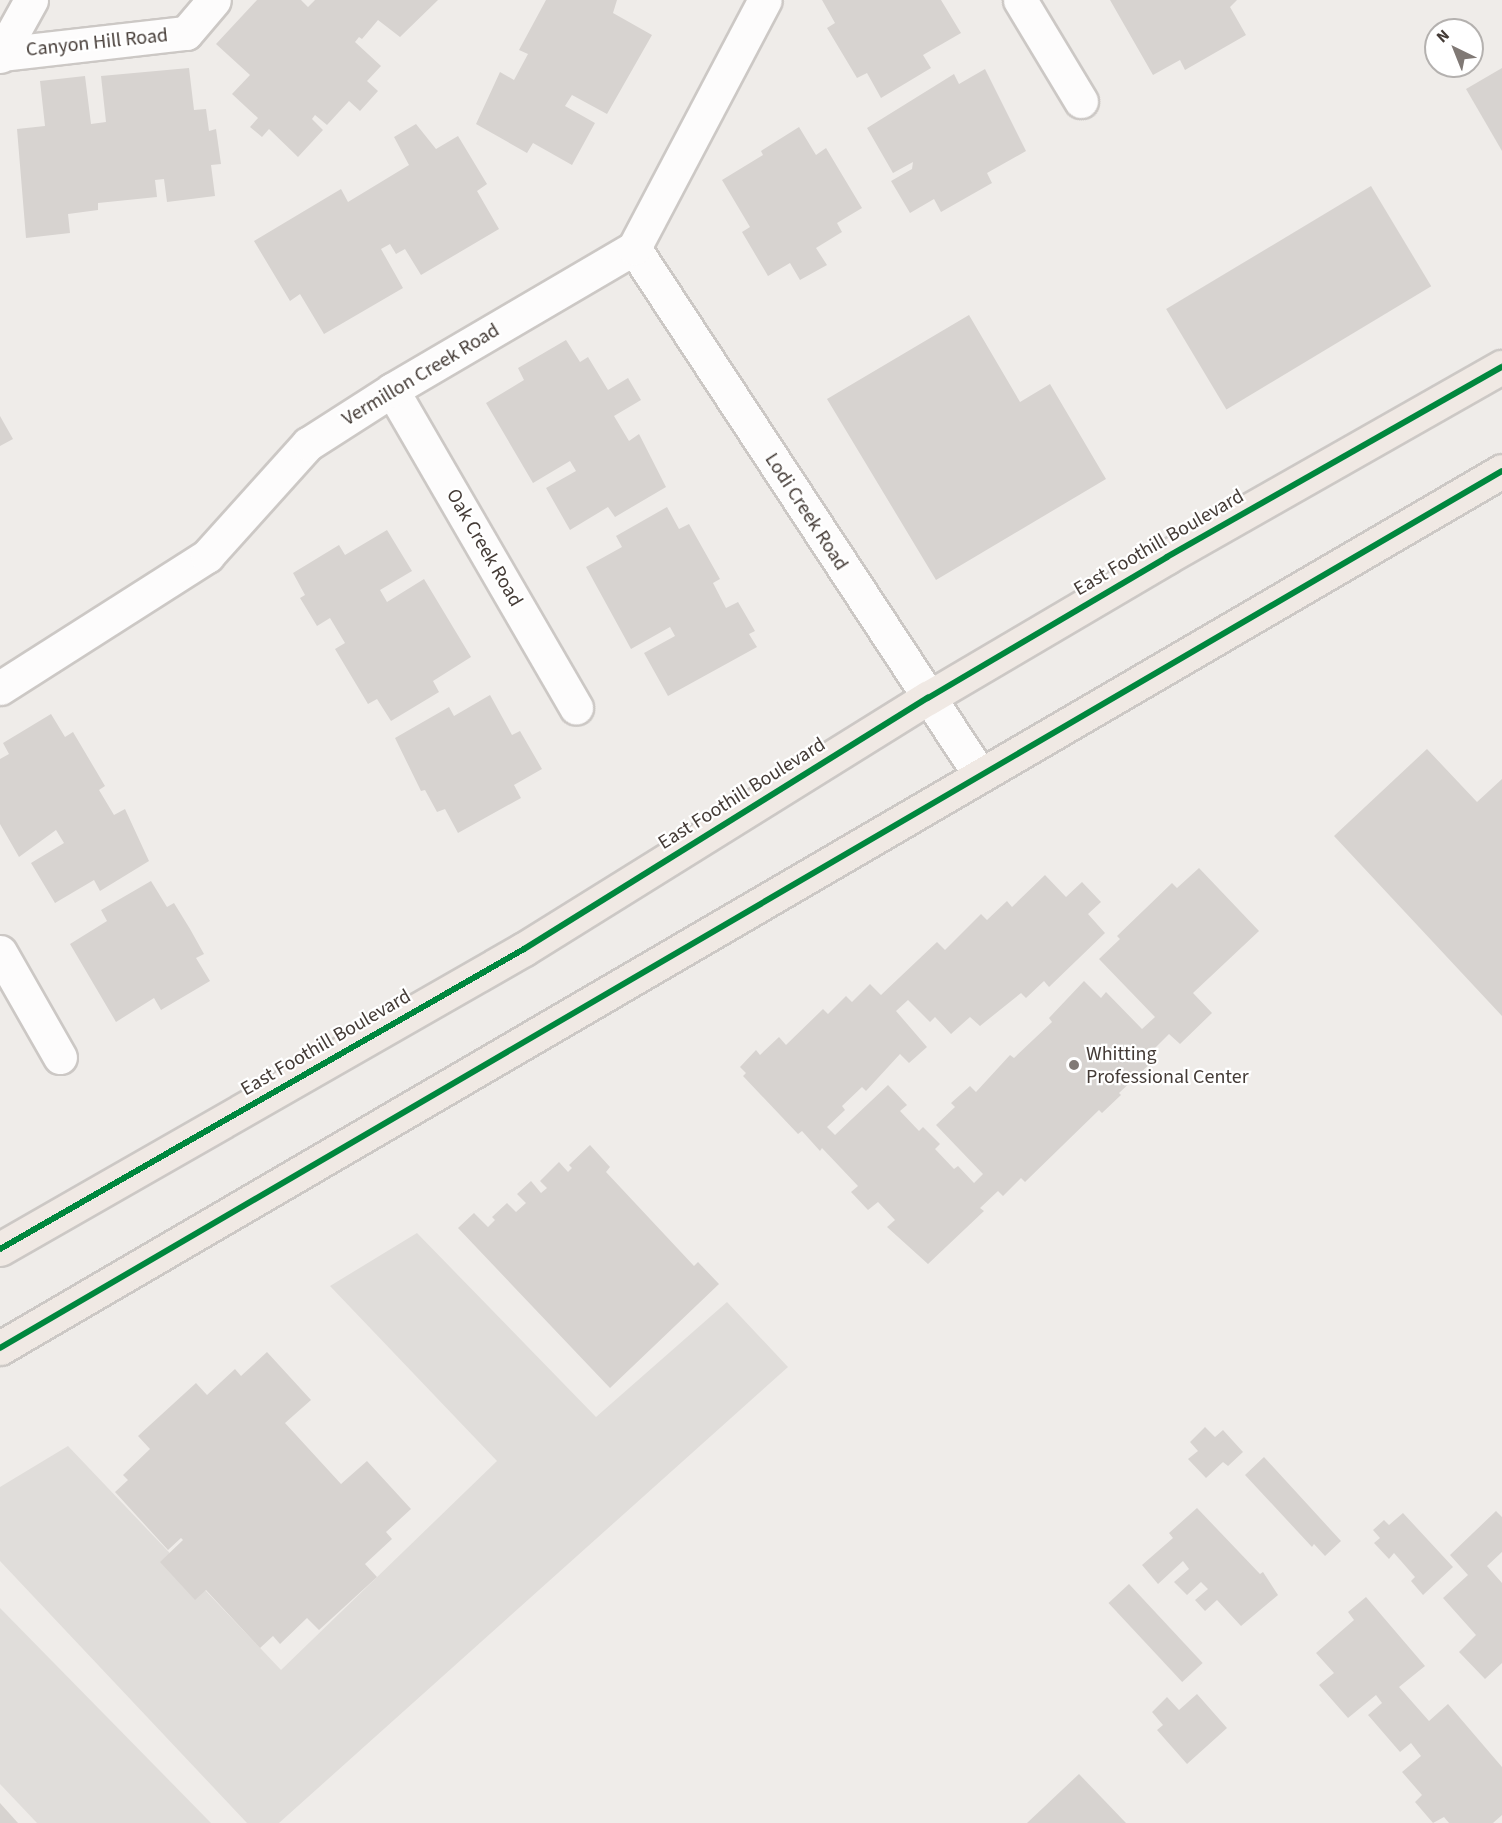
<!DOCTYPE html>
<style>
body{margin:0}
#map{position:relative;width:1502px;height:1823px;overflow:hidden;background:#efece9;font-family:"Source Sans 3",sans-serif}
div>[style]{position:absolute}
.parking>*{inset:0;background:#e0ddda}
.building>*{inset:0;background:#d7d3d0;transform-origin:0 0}
.roads{filter:drop-shadow(2px 0 #ccc8c5) drop-shadow(-2px 0 #ccc8c5) drop-shadow(0 2px #ccc8c5) drop-shadow(0 -2px #ccc8c5)}
.minor>*{height:33px;margin:-16.5px;padding:0 16.5px;transform-origin:16.5px;border-radius:16.5px;background:#fdfcfc}
.primary>*{height:33px;margin:-16.5px;padding:0 16.5px;transform-origin:16.5px;border-radius:16.5px;background:#f0e9e4}
.cycleway>*{height:6px;margin:-3px;padding:0 3px;transform-origin:3px;border-radius:3px;background:#00873e}
.dots>*{width:16px;height:16px;translate:-50% -50%;box-sizing:border-box;border:3px solid #fff;border-radius:50%}
span{translate:-50% -50%;white-space:nowrap;text-align:center;line-height:1.15;-webkit-text-stroke:4.5px #fff;paint-order:stroke}
.street-label{font-size:20px;color:#443b36}
.poi-label{font-size:20px;color:#443b36}
.left{translate:0 -50%;text-align:left}
.north{position:absolute;left:1424px;top:18px;width:60px;height:60px;box-sizing:border-box;background:#fff;border:2px solid #b4b1af;border-radius:50%;rotate:317deg;font-size:16px;font-weight:700;line-height:24px;text-align:center;color:#443b36}
.north::after{content:'';display:block;margin:auto;width:21px;height:27px;background:#807975;clip-path:polygon(50% 0,100% 100%,50% 72%,0 100%)}
</style>
<div id="map">
<div class="parking">
<i style="clip-path:polygon(417px 1233px,596px 1417px,727px 1302px,788px 1367px,279px 1823px,247px 1823px,0 1561px,0 1487px,68px 1446px,281px 1670px,497px 1461px,330px 1286px)"></i>
<i style="clip-path:polygon(0 1608px,211px 1823px,37px 1823px,0 1784px)"></i>
</div>
<div class="building">
<i style="clip-path:polygon(257px 0,301px 0,308px 7px,315px 0,438px 0,400px 37px,378px 20px,362px 39px,359px 37px,355px 42px,381px 66px,367px 81px,378px 91px,360px 111px,349px 101px,327px 125px,315px 115px,312px 119px,323px 130px,298px 157px,269px 129px,262px 137px,250px 127px,258px 118px,232px 94px,250px 75px,216px 44px)"></i>
<i style="clip-path:polygon(546px 0,617px 0,613px 13px,652px 35px,607px 114px,572px 95px,565px 106px,595px 123px,572px 165px,533px 143px,527px 153px,476px 124px,500px 72px,514px 80px,528px 54px,519px 50px)"></i>
<i style="clip-path:polygon(822px 0,941px 0,961px 33px,923px 55px,931px 68px,881px 98px,867px 73px,857px 78px,827px 28px,835px 23px)"></i>
<i style="clip-path:polygon(1110px 0,1237px 0,1230px 7px,1246px 35px,1185px 70px,1180px 60px,1153px 75px)"></i>
<i style="clip-path:polygon(189px 68px,194px 110px,206px 109px,209px 131px,216px 129px,221px 164px,211px 165px,215px 196px,167px 202px,164px 179px,155px 180px,157px 197px,98px 203px,98px 210px,68px 214px,70px 233px,26px 238px,17px 129px,45px 126px,40px 81px,85px 76px,91px 124px,106px 122px,101px 76px)"></i>
<i style="clip-path:polygon(1502px 68px,1502px 151px,1466px 89px)"></i>
<i style="clip-path:polygon(985px 69px,1026px 151px,987px 173px,992px 183px,941px 212px,934px 199px,910px 213px,891px 181px,912px 169px,913px 162px,893px 173px,867px 128px,954px 74px,959px 84px)"></i>
<i style="clip-path:polygon(416px 124px,436px 149px,458px 136px,487px 184px,477px 191px,499px 229px,421px 275px,405px 249px,396px 254px,390px 244px,381px 249px,403px 288px,324px 334px,300px 294px,290px 301px,254px 241px,341px 189px,348px 202px,409px 165px,394px 137px)"></i>
<i style="clip-path:polygon(799px 127px,816px 155px,826px 148px,862px 208px,837px 223px,842px 232px,816px 248px,827px 265px,800px 280px,790px 263px,768px 276px,742px 232px,750px 227px,722px 180px,763px 155px,761px 151px)"></i>
<i style="left:1371px;top:186px;width:117px;height:239px;rotate:59deg"></i>
<i style="clip-path:polygon(969px 315px,1020px 402px,1050px 384px,1106px 479px,936px 580px,827px 399px)"></i>
<i style="clip-path:polygon(566px 340px,580px 362px,588px 357px,608px 390px,628px 378px,641px 400px,614px 416px,629px 441px,639px 434px,666px 487px,615px 517px,608px 507px,570px 530px,546px 488px,576px 471px,570px 461px,533px 483px,486px 403px,524px 380px,518px 368px)"></i>
<i style="clip-path:polygon(0 416px,13px 439px,0 446px)"></i>
<i style="clip-path:polygon(667px 507px,679px 529px,689px 524px,720px 579px,713px 583px,726px 608px,738px 602px,755px 631px,749px 634px,757px 647px,668px 696px,644px 653px,675px 636px,670px 627px,631px 649px,586px 567px,622px 547px,616px 536px)"></i>
<i style="clip-path:polygon(387px 530px,412px 571px,380px 590px,387px 602px,424px 579px,471px 657px,433px 681px,439px 692px,391px 721px,377px 699px,368px 704px,335px 649px,345px 643px,330px 618px,317px 626px,300px 598px,305px 595px,293px 573px,339px 545px,345px 555px)"></i>
<i style="clip-path:polygon(490px 695px,512px 735px,520px 731px,542px 769px,514px 785px,521px 798px,458px 833px,445px 809px,437px 812px,425px 790px,421px 791px,395px 738px,449px 707px,454px 716px)"></i>
<i style="clip-path:polygon(51px 714px,65px 737px,73px 732px,105px 786px,99px 790px,114px 815px,125px 809px,149px 861px,100px 891px,94px 880px,55px 903px,31px 863px,64px 843px,56px 830px,19px 857px,0 824px,0 759px,9px 754px,3px 743px)"></i>
<i style="clip-path:polygon(1427px 749px,1477px 802px,1502px 779px,1502px 1016px,1334px 836px)"></i>
<i style="clip-path:polygon(1199px 868px,1259px 931px,1193px 993px,1212px 1013px,1180px 1044px,1169px 1034px,1150px 1053px,1156px 1058px,1119px 1093px,1121px 1095px,1102px 1113px,1099px 1110px,1025px 1182px,1021px 1178px,1003px 1196px,998px 1191px,980px 1208px,984px 1211px,928px 1264px,887px 1227px,895px 1220px,878px 1202px,868px 1210px,851px 1192px,858px 1186px,822px 1148px,820px 1151px,802px 1131px,798px 1134px,743px 1076px,746px 1073px,740px 1067px,756px 1050px,760px 1055px,779px 1037px,786px 1045px,823px 1009px,828px 1014px,846px 996px,852px 1002px,870px 984px,881px 995px,937px 942px,945px 950px,981px 914px,987px 920px,1007px 901px,1012px 907px,1045px 875px,1066px 897px,1082px 882px,1101px 902px,1088px 914px,1105px 933px,1049px 987px,1044px 981px,1026px 998px,1021px 993px,980px 1026px,970px 1017px,951px 1034px,935px 1017px,930px 1022px,908px 1000px,896px 1011px,927px 1047px,909px 1063px,900px 1054px,866px 1091px,862px 1087px,842px 1106px,845px 1110px,827px 1127px,835px 1135px,888px 1085px,907px 1105px,900px 1111px,919px 1131px,923px 1127px,940px 1144px,935px 1149px,954px 1169px,958px 1166px,974px 1183px,983px 1174px,936px 1125px,955px 1107px,951px 1103px,970px 1086px,976px 1092px,1010px 1055px,1014px 1058px,1052px 1022px,1049px 1018px,1084px 981px,1101px 998px,1106px 992px,1142px 1029px,1155px 1017px,1099px 959px,1120px 939px,1117px 936px,1172px 883px,1177px 888px)"></i>
<i style="clip-path:polygon(151px 881px,167px 907px,174px 903px,190px 929px,204px 954px,196px 958px,210px 981px,161px 1010px,154px 998px,116px 1022px,70px 944px,107px 921px,101px 910px)"></i>
<i style="clip-path:polygon(590px 1145px,610px 1167px,606px 1172px,694px 1266px,698px 1262px,719px 1284px,610px 1388px,458px 1228px,474px 1213px,488px 1227px,495px 1220px,492px 1217px,507px 1203px,516px 1212px,526px 1203px,517px 1194px,531px 1181px,541px 1193px,547px 1188px,540px 1181px,559px 1162px,568px 1172px,572px 1168px,569px 1165px)"></i>
<i style="clip-path:polygon(267px 1352px,311px 1400px,285px 1423px,341px 1484px,367px 1461px,411px 1509px,386px 1532px,392px 1539px,365px 1564px,377px 1577px,319px 1630px,307px 1618px,280px 1644px,273px 1636px,260px 1648px,206px 1590px,195px 1600px,160px 1562px,183px 1540px,181px 1538px,168px 1550px,115px 1492px,128px 1480px,123px 1475px,150px 1449px,138px 1436px,196px 1383px,207px 1395px,235px 1369px,241px 1376px)"></i>
<i style="clip-path:polygon(1205px 1427px,1215px 1437px,1223px 1430px,1243px 1452px,1228px 1466px,1223px 1462px,1206px 1478px,1188px 1459px,1198px 1451px,1190px 1442px)"></i>
<i style="clip-path:polygon(1264px 1457px,1341px 1541px,1325px 1556px,1314px 1544px,1312px 1547px,1245px 1475px)"></i>
<i style="clip-path:polygon(1197px 1508px,1260px 1574px,1263px 1572px,1278px 1595px,1241px 1626px,1217px 1600px,1205px 1611px,1195px 1600px,1208px 1589px,1201px 1582px,1187px 1595px,1174px 1582px,1189px 1569px,1183px 1561px,1158px 1584px,1142px 1565px,1173px 1538px,1169px 1533px)"></i>
<i style="clip-path:polygon(1496px 1511px,1502px 1517px,1502px 1552px,1487px 1566px,1502px 1583px,1502px 1663px,1485px 1679px,1459px 1652px,1476px 1635px,1443px 1598px,1468px 1575px,1450px 1555px)"></i>
<i style="clip-path:polygon(1403px 1513px,1453px 1567px,1423px 1595px,1411px 1581px,1415px 1577px,1394px 1553px,1389px 1559px,1374px 1543px,1380px 1538px,1373px 1530px,1384px 1520px,1389px 1525px)"></i>
<i style="left:1129px;top:1584px;width:108px;height:28px;rotate:47deg"></i>
<i style="clip-path:polygon(1366px 1597px,1425px 1666px,1399px 1687px,1429px 1721px,1448px 1704px,1502px 1767px,1502px 1815px,1493px 1823px,1449px 1823px,1444px 1817px,1433px 1823px,1415px 1802px,1422px 1795px,1402px 1772px,1421px 1756px,1411px 1743px,1400px 1752px,1368px 1715px,1382px 1703px,1376px 1695px,1348px 1718px,1319px 1685px,1334px 1673px,1316px 1653px,1354px 1620px,1348px 1612px)"></i>
<i style="clip-path:polygon(1197px 1694px,1227px 1728px,1187px 1764px,1157px 1730px,1163px 1725px,1152px 1712px,1167px 1697px,1179px 1710px)"></i>
<i style="clip-path:polygon(1079px 1774px,1126px 1823px,1027px 1823px)"></i>
<i style="clip-path:polygon(0 1803px,18px 1823px,0 1823px)"></i>
</div>
<div class="roads">
<div class="minor">
<i style="left:1020px;top:0;width:118px;rotate:58.9deg"></i>
<i style="left:1px;top:54px;width:186px;rotate:-6.5deg"></i>
<i style="left:186px;top:33px;width:43px;rotate:-49.7deg"></i>
<i style="left:0;top:56px;width:64px;rotate:-61deg"></i>
<i style="left:634px;top:248px;width:630px;rotate:56.71deg"></i>
<i style="left:392px;top:390px;width:367px;rotate:59.9deg"></i>
<i style="left:0;top:688px;width:246px;rotate:-32.5deg"></i>
<i style="left:207px;top:556px;width:151px;rotate:-48deg"></i>
<i style="left:308px;top:444px;width:100px;rotate:-32.7deg"></i>
<i style="left:392px;top:390px;width:281px;rotate:-30.4deg"></i>
<i style="left:634px;top:248px;width:280px;rotate:-62.2deg"></i>
<i style="left:0;top:952px;width:121px;rotate:60.3deg"></i>
</div>
<div class="primary">
<i style="left:0;top:1249px;width:604px;rotate:-29.79deg"></i>
<i style="left:524px;top:949px;width:476px;rotate:-31.9deg"></i>
<i style="left:928px;top:698px;width:277px;rotate:-30.5deg"></i>
<i style="left:1167px;top:557px;width:385px;rotate:-29.6deg"></i>
<i style="left:0;top:1348px;width:1739px;rotate:-30.28deg"></i>
</div>
</div>
<div class="cycleway">
<i style="left:0;top:1249px;width:604px;rotate:-29.79deg"></i>
<i style="left:524px;top:949px;width:476px;rotate:-31.9deg"></i>
<i style="left:928px;top:698px;width:277px;rotate:-30.5deg"></i>
<i style="left:1167px;top:557px;width:385px;rotate:-29.6deg"></i>
<i style="left:0;top:1348px;width:1739px;rotate:-30.28deg"></i>
</div>
<div class="dots">
<i style="left:1074px;top:1065px;background:#807975"></i>
</div>
<div class="street-label">
<span style="left:97px;top:43px;rotate:-6deg">Canyon Hill Road</span>
<span style="left:421px;top:375px;rotate:-31deg">Vermillon Creek Road</span>
<span style="left:806px;top:512px;rotate:57deg">Lodi Creek Road</span>
<span style="left:1159px;top:543px;rotate:-30deg">East Foothill Boulevard</span>
<span style="left:484px;top:548px;rotate:60deg">Oak Creek Road</span>
<span style="left:742px;top:794px;rotate:-32deg">East Foothill Boulevard</span>
<span style="left:326px;top:1043px;rotate:-30deg">East Foothill Boulevard</span>
</div>
<div class="poi-label">
<span class="left" style="left:1086px;top:1066px">Whitting<br>Professional Center</span>
</div>
<div class="north">N</div>
</div>
